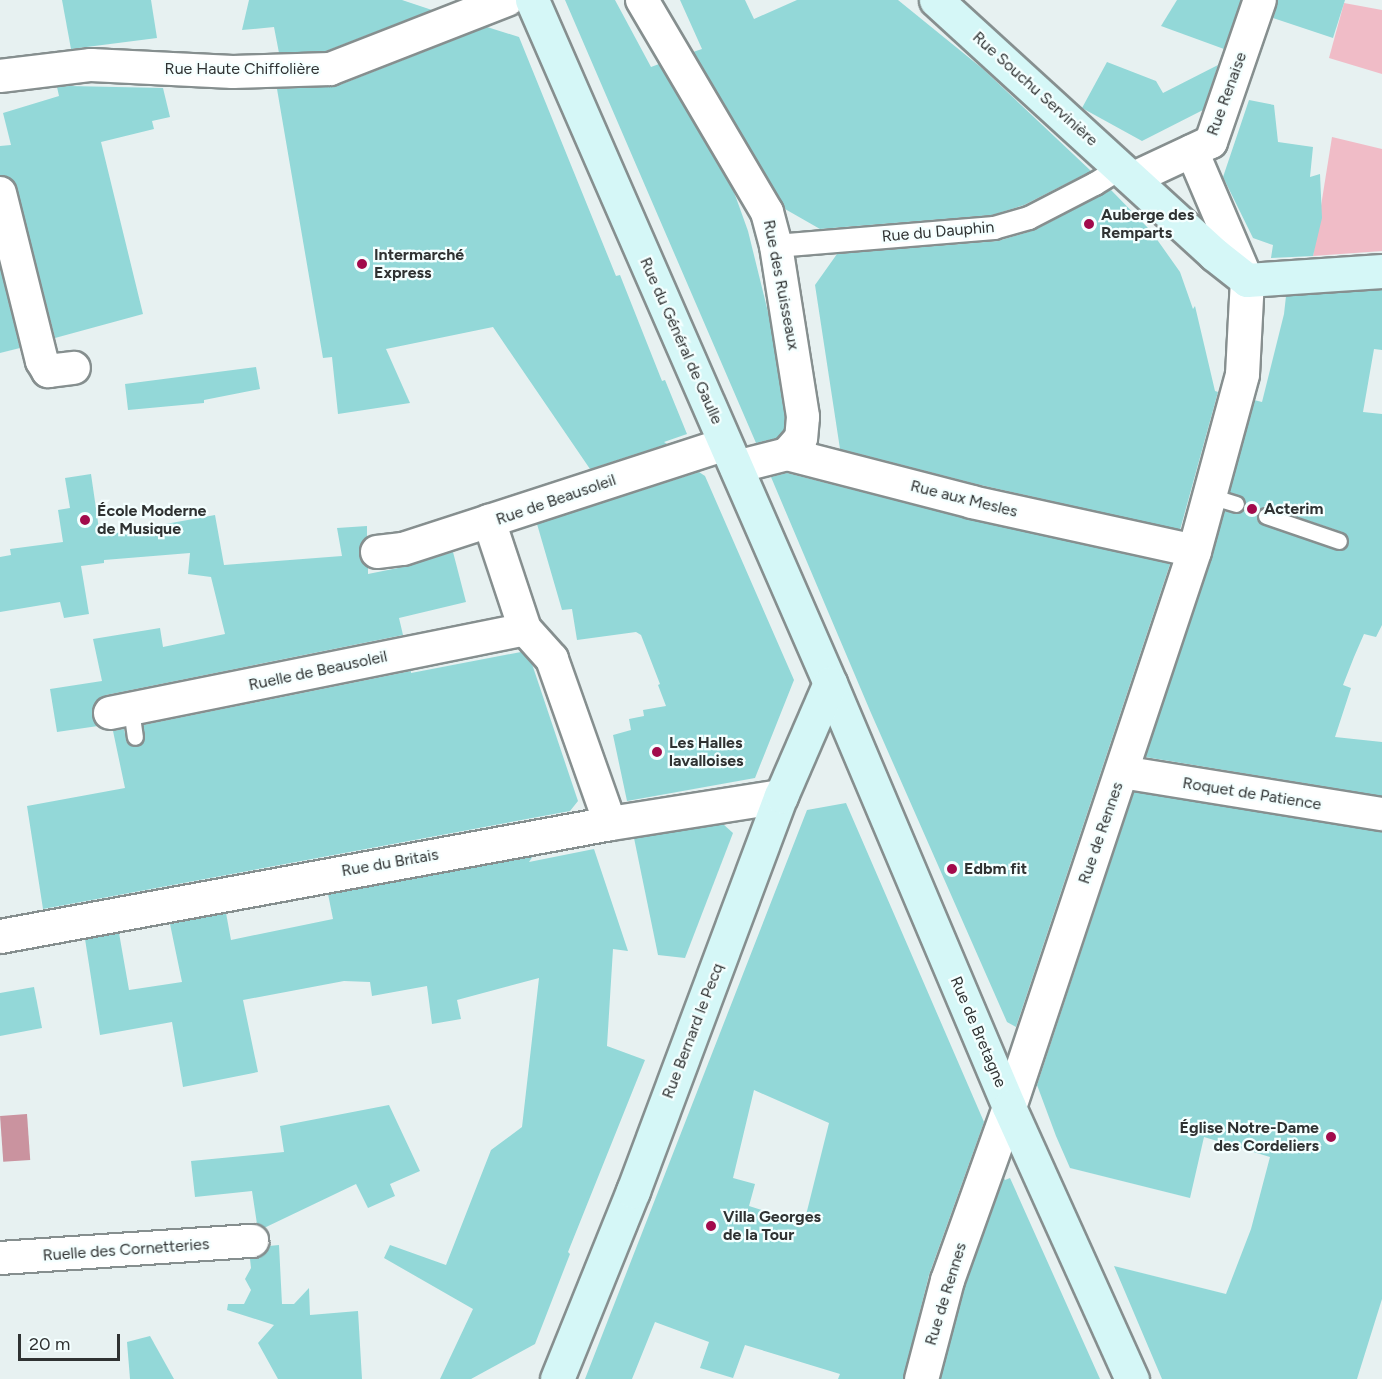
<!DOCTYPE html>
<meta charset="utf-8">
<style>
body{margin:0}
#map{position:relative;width:1382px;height:1379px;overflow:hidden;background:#e7f1f1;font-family:Figtree,sans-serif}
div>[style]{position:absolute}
.green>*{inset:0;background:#f0bcc7}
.water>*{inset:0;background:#ca939f;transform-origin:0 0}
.building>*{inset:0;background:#93d8d8}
.roads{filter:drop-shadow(2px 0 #868f8f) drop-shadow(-2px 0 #868f8f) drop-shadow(0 2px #868f8f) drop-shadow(0 -2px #868f8f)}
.service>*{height:15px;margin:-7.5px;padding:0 7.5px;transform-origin:7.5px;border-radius:7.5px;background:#fff}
.pedestrian>*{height:22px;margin:-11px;padding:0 11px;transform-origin:11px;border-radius:11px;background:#fff}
.minor>*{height:32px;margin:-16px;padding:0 16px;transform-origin:16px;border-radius:16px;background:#fff}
.tertiary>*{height:33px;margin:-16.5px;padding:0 16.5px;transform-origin:16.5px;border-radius:16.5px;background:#fff}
.secondary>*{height:33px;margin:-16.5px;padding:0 16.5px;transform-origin:16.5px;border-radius:16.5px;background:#d5f7f7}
.dots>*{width:16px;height:16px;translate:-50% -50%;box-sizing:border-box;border:3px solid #f4ffff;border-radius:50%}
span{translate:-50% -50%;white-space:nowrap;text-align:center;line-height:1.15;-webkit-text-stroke:4.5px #f4ffff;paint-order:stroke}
.street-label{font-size:16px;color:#2f3232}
.poi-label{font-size:16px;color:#2f3232;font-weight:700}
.left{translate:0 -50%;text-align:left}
.right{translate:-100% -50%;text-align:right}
.scale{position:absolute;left:18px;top:1334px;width:102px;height:27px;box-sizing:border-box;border:3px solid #2f3232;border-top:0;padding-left:8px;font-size:18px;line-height:21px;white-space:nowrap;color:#2f3232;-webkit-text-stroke:4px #f4ffff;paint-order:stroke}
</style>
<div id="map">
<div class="green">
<i style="clip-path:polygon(1344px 3px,1382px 10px,1382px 74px,1329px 58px)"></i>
<i style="clip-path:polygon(1332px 137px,1382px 149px,1382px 251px,1313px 256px)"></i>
</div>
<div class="water">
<i style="left:27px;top:1114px;width:46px;height:27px;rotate:86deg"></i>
</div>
<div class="building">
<i style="clip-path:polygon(62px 0,151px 0,157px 38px,71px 49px)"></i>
<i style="clip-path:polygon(249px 0,402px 0,432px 10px,326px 51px,279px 53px,274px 27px,242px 30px)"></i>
<i style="clip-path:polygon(565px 0,615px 0,651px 67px,659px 64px,734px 192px,748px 231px,769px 316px,785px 418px,784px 431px,777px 438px,756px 443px)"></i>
<i style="clip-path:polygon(680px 0,745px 0,754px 19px,797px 0,898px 0,983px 69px,1091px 171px,1024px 205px,992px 215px,820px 229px,785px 209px,693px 52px,702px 49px)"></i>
<i style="clip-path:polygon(1177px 0,1241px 0,1224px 49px,1161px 26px)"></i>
<i style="clip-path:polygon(1278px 0,1345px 0,1333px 38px,1273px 18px)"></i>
<i style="clip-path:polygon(487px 27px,519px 37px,616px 276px,620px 275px,662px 381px,665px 380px,687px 434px,664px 442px,667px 444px,590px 469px,493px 327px,386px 349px,410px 403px,338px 414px,332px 357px,323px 358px,277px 89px,337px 86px)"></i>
<i style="clip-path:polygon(1107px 62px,1156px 81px,1163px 93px,1218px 65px,1203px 110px,1142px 141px,1082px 108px)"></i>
<i style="clip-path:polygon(69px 86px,163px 88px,170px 117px,152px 121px,154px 129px,101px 142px,143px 314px,55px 338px,17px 189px,12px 180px,0 176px,0 146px,11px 145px,3px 113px,59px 96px,57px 87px)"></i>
<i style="clip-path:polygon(1249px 100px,1274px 105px,1278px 142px,1313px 147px,1310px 177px,1320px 174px,1322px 218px,1313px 256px,1271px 258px,1273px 245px,1253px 238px,1223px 177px)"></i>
<i style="clip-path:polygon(1111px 190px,1151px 231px,1180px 272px,1193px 309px,1195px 306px,1215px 391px,1218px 392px,1180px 530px,976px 484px,840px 449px,815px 285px,837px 254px,998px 241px,1035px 230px)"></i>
<i style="clip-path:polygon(0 267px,20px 348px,0 353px)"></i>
<i style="clip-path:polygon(evenodd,1382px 290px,1382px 350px,1374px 349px,1363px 412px,1382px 414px,1382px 625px,1376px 637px,1364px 634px,1354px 657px,1343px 685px,1351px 688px,1335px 737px,1382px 742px,1382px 796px,1145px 757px,1212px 557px,1224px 511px,1238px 514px,1245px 506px,1243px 497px,1229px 492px,1254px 400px,1262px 402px,1284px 314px,1286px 296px,1382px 290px,1265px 506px,1342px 532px,1348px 539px,1348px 545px,1341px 550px,1336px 550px,1263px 525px,1258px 522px,1257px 513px,1265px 506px)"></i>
<i style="clip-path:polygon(256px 367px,260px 389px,204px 400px,204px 403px,128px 410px,125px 384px)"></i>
<i style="clip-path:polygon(699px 472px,705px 476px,794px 680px,755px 778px,627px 801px,613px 735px,631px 730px,629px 719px,644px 716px,643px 710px,666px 706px,658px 685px,660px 684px,641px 635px,636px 632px,577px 640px,572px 609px,562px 610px,537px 524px)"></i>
<i style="clip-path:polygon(787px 473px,968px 519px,1170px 564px,1016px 1027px,1007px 1022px,871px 713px,771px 477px)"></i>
<i style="clip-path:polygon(91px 474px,100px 536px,215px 515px,224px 565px,342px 556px,337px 528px,367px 526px,367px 537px,361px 544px,359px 553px,368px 567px,368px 574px,408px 566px,453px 552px,466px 602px,399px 618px,403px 635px,106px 695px,98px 700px,93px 708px,93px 717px,98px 726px,57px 732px,50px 689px,102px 681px,93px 639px,160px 628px,163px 647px,225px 634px,211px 577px,188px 574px,190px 553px,104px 560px,104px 563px,81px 566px,89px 614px,64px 618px,60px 602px,0 612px,0 557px,11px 555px,10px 549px,63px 542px,58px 510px,70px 508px,65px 478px)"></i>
<i style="clip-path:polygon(521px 652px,532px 664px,578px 801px,570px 811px,43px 909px,27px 806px,125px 788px,113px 731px,124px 729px,127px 743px,137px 746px,144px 740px,143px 725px,411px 671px,411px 673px)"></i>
<i style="clip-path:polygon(1134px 792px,1382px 832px,1382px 1299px,1357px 1379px,1162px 1379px,1114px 1266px,1226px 1294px,1251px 1229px,1270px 1157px,1204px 1137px,1190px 1198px,1070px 1168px,1056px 1136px,1037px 1085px)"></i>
<i style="clip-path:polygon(evenodd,846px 803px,984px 1122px,929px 1275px,903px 1379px,838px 1379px,840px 1374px,745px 1345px,733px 1378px,700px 1368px,709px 1342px,655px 1322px,632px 1379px,585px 1379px,807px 810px,846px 803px,754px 1090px,829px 1123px,804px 1223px,749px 1206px,755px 1184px,733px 1178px,754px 1090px)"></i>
<i style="clip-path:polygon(723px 824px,733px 833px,685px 958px,658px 955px,634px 838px)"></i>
<i style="clip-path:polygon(594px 849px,628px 951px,613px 949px,607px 1046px,645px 1060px,568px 1252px,570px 1254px,535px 1344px,471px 1379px,440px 1379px,473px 1309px,384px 1258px,390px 1245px,446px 1265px,491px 1150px,522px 1127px,539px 978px,457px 1000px,461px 1019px,432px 1024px,427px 986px,372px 996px,370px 982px,344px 981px,243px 1000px,258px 1072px,183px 1087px,172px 1022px,100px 1035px,85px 939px,119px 933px,129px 990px,182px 982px,170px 924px,226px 913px,231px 940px,333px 919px,328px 894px,533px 856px,529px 862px)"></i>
<i style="clip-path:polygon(34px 987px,42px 1028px,0 1036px,0 993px)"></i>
<i style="clip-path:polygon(389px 1105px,420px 1171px,390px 1184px,395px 1196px,368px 1208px,356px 1184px,264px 1228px,257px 1224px,252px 1191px,195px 1197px,191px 1161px,284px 1152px,280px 1126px)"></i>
<i style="clip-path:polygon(1004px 1178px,1005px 1180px,1010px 1178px,1100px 1379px,940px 1379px,965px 1286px)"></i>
<i style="clip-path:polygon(279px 1245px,282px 1304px,294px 1304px,309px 1288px,310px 1315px,358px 1311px,362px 1379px,278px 1379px,258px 1343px,274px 1325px,227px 1310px,228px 1304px,244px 1304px,251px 1290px,245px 1279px,251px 1268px,250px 1259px,262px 1256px,269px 1246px)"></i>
<i style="clip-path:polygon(150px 1336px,174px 1379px,130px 1379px,127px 1342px)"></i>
</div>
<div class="roads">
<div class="service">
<i style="left:1210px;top:496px;width:27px;rotate:17deg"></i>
<i style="left:1266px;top:516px;width:77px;rotate:18.9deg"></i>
<i style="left:131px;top:709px;width:28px;rotate:82deg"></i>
</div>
<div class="pedestrian">
<i style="left:776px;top:246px;width:219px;rotate:-4.7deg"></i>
<i style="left:994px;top:228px;width:36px;rotate:-16deg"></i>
<i style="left:1029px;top:218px;width:74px;rotate:-27.3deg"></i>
<i style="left:1095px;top:184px;width:31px;rotate:-32deg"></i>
</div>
<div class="minor">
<i style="left:642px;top:0;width:246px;rotate:59.5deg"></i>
<i style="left:767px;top:212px;width:35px;rotate:75deg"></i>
<i style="left:776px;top:246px;width:173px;rotate:81deg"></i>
<i style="left:803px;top:417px;width:21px;rotate:95deg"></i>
<i style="left:801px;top:438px;width:21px;rotate:131deg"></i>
<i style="left:0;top:76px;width:92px;rotate:-6.9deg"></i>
<i style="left:91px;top:65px;width:142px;rotate:2.8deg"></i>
<i style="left:233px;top:72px;width:97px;rotate:-1.8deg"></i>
<i style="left:330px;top:69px;width:190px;rotate:-21.3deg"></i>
<i style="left:1192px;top:151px;width:140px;rotate:66.9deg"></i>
<i style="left:1134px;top:178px;width:85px;rotate:-25.1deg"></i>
<i style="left:1211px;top:142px;width:150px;rotate:-71deg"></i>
<i style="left:0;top:193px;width:173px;rotate:76deg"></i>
<i style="left:42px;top:361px;width:12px;rotate:59deg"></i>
<i style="left:48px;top:371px;width:26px;rotate:-7deg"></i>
<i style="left:736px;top:467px;width:53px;rotate:-14.3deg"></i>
<i style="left:787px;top:454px;width:191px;rotate:14.5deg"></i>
<i style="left:972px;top:502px;width:227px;rotate:12.4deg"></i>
<i style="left:377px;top:552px;width:26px;rotate:-7deg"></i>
<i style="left:403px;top:549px;width:90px;rotate:-18deg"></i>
<i style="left:110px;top:713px;width:423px;rotate:-11.4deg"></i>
<i style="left:1122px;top:772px;width:263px;rotate:9.2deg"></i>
<i style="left:610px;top:823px;width:174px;rotate:-109.5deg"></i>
<i style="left:552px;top:659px;width:40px;rotate:-132deg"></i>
<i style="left:525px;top:629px;width:114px;rotate:-108.4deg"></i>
<i style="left:489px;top:521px;width:249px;rotate:-18deg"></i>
<i style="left:0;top:1258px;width:253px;rotate:-3.9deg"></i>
</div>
<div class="tertiary">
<i style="left:0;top:936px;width:620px;rotate:-10.49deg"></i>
<i style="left:610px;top:823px;width:173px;rotate:-9deg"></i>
<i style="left:921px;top:1379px;width:102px;rotate:-75.3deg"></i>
<i style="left:947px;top:1280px;width:184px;rotate:-70.3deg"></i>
<i style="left:1009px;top:1107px;width:586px;rotate:-71.6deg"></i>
<i style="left:1194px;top:551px;width:183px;rotate:-74.8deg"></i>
<i style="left:1242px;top:374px;width:94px;rotate:-87deg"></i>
</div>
<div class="secondary">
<i style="left:532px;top:0;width:745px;rotate:66.43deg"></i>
<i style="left:830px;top:683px;width:460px;rotate:67.1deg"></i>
<i style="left:1009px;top:1107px;width:299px;rotate:65.7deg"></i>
<i style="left:936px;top:0;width:377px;rotate:42.4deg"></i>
<i style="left:1214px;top:254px;width:42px;rotate:38.2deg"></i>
<i style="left:1247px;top:280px;width:135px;rotate:-3.8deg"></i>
<i style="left:557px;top:1379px;width:203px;rotate:-68deg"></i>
<i style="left:633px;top:1191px;width:422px;rotate:-69.5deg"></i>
<i style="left:781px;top:796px;width:123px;rotate:-66.6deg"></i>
</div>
</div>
<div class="dots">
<i style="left:1089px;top:224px;background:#a20b4c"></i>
<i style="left:362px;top:264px;background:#a20b4c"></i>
<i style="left:1252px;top:509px;background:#a20b4c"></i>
<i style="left:85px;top:520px;background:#a20b4c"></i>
<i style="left:657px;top:752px;background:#a20b4c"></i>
<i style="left:952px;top:869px;background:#a20b4c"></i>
<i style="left:1331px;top:1137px;background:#a20b4c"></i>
<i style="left:711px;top:1226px;background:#a20b4c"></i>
</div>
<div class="street-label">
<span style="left:242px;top:69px">Rue Haute Chiffolière</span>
<span style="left:1035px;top:89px;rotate:42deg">Rue Souchu Servinière</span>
<span style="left:1227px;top:94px;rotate:-70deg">Rue Renaise</span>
<span style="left:938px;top:232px;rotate:-5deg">Rue du Dauphin</span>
<span style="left:781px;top:285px;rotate:79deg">Rue des Ruisseaux</span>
<span style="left:681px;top:341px;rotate:66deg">Rue du Général de Gaulle</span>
<span style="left:964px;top:499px;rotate:14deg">Rue aux Mesles</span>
<span style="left:556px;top:500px;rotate:-19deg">Rue de Beausoleil</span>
<span style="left:318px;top:671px;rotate:-12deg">Ruelle de Beausoleil</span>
<span style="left:1252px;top:794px;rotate:9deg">Roquet de Patience</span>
<span style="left:1101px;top:833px;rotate:-71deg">Rue de Rennes</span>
<span style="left:390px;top:863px;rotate:-10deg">Rue du Britais</span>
<span style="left:693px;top:1031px;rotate:-69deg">Rue Bernard le Pecq</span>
<span style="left:978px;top:1032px;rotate:67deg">Rue de Bretagne</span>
<span style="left:126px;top:1250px;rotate:-4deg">Ruelle des Cornetteries</span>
<span style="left:946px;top:1294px;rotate:-73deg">Rue de Rennes</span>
</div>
<div class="poi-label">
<span class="left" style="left:1101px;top:224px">Auberge des<br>Remparts</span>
<span class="left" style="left:374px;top:264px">Intermarché<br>Express</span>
<span class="left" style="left:1264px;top:509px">Acterim</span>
<span class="left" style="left:97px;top:520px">École Moderne<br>de Musique</span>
<span class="left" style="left:669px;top:752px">Les Halles<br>lavalloises</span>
<span class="left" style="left:964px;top:869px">Edbm fit</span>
<span class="right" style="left:1319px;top:1137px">Église Notre-Dame<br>des Cordeliers</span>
<span class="left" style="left:723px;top:1226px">Villa Georges<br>de la Tour</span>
</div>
<div class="scale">20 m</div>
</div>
